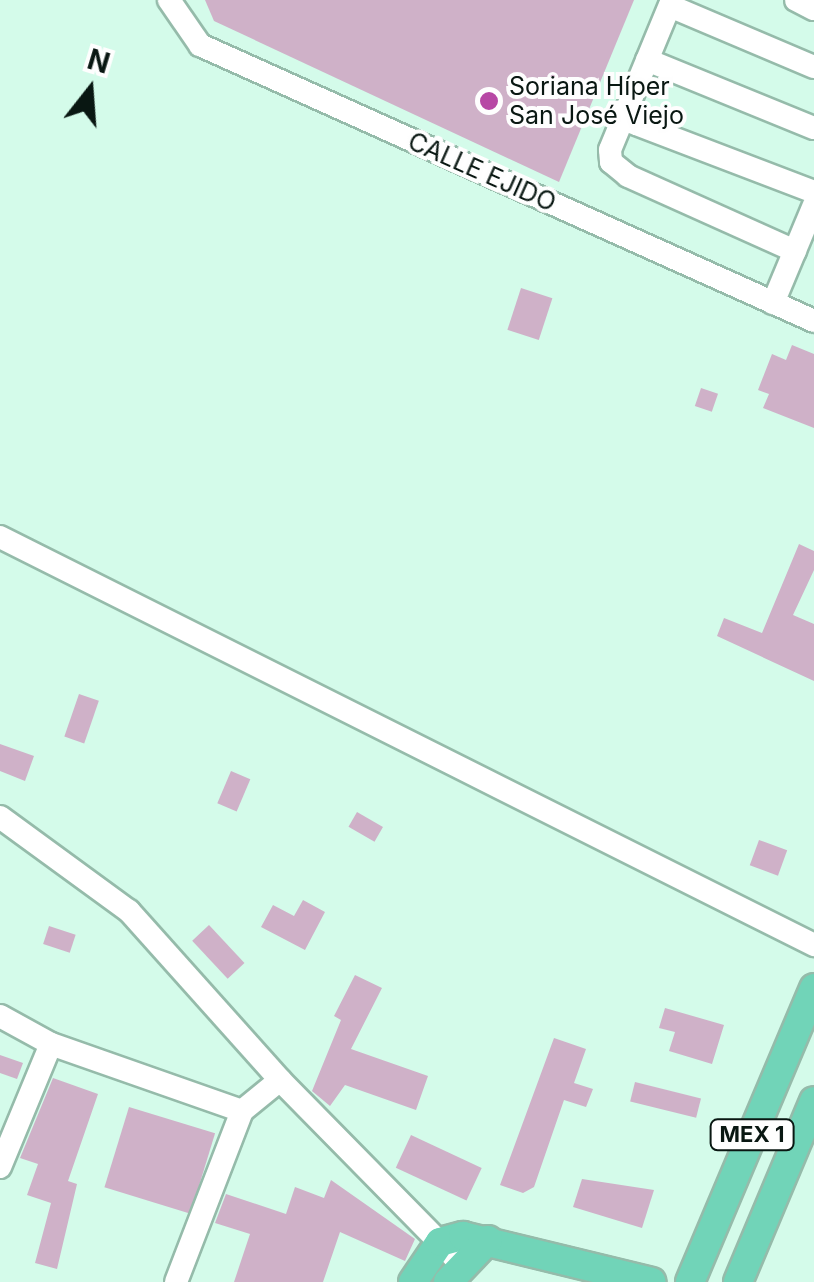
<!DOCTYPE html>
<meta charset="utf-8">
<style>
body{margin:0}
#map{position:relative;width:814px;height:1282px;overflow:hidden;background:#d4fbea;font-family:Inter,sans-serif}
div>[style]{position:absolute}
.building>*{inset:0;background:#cfb1c8;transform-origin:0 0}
.roads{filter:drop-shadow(2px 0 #95bbaa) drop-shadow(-2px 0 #95bbaa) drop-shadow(0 2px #95bbaa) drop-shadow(0 -2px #95bbaa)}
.minor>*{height:22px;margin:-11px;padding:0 11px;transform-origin:11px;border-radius:11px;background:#fff}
.major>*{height:28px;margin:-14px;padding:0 14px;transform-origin:14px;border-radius:14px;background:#71d4b8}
.dots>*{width:28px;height:28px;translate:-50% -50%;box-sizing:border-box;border:5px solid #fefefe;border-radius:50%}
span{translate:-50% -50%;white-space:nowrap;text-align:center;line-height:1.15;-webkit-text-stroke:8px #fefefe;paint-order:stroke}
.shield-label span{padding:2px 8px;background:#fefefe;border:2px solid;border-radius:8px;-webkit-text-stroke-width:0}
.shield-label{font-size:22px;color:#091712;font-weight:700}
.poi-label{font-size:25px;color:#091712}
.left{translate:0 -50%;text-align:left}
.street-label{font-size:25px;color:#091712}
.north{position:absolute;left:40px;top:40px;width:100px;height:100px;-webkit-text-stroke:8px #fefefe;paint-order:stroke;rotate:17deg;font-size:28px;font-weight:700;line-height:40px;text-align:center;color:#091712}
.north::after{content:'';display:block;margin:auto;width:35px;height:45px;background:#091712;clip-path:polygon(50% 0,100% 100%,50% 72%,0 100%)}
</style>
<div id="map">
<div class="building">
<i style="clip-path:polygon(205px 0,634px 0,559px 182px,214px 21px)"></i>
<i style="left:521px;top:288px;width:33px;height:44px;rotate:18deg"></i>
<i style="clip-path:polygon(792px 345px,814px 354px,814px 428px,763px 408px,769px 394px,758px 390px,772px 354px,786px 360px)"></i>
<i style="left:701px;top:388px;width:18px;height:19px;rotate:19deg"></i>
<i style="clip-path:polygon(799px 544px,814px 551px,814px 570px,793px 615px,814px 624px,814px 681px,717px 636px,724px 618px,762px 633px)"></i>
<i style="left:79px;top:694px;width:21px;height:45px;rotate:19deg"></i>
<i style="clip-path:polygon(0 744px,34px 756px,25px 781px,0 771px)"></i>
<i style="left:231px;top:771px;width:21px;height:35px;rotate:23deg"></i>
<i style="left:357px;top:812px;width:30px;height:17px;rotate:30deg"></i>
<i style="left:759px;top:840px;width:30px;height:27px;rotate:20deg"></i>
<i style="clip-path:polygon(303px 900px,325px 912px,305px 950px,261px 927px,273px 905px,294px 916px)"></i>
<i style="left:209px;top:925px;width:52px;height:23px;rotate:47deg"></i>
<i style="left:49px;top:926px;width:28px;height:19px;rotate:18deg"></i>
<i style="clip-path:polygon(355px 975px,382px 988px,351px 1049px,428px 1076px,416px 1110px,345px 1085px,330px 1106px,312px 1091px,341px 1020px,334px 1016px)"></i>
<i style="clip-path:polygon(665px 1008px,724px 1025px,712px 1064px,669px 1051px,675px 1032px,659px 1028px)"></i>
<i style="clip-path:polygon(554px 1038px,586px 1049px,574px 1083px,593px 1089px,586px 1107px,564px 1100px,534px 1187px,523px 1193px,500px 1185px)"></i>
<i style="clip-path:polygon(0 1055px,23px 1063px,17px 1079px,0 1073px)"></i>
<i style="clip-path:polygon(53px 1078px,98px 1094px,68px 1181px,77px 1184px,57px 1269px,35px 1263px,51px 1203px,27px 1195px,38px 1164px,20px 1158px)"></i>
<i style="left:635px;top:1082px;width:68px;height:20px;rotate:14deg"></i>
<i style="left:129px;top:1107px;width:90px;height:84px;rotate:17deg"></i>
<i style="left:411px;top:1135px;width:78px;height:36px;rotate:25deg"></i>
<i style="clip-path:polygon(582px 1179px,654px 1190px,642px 1228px,573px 1207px)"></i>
<i style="clip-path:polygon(331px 1180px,415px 1239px,405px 1261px,340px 1232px,323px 1282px,234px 1282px,250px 1234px,215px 1223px,226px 1194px,286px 1214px,295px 1187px,324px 1198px)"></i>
</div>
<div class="roads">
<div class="minor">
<i style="left:169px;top:0;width:55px;rotate:55.4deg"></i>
<i style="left:200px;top:45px;width:673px;rotate:24.2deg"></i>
<i style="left:672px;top:0;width:162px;rotate:112.5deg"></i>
<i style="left:610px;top:150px;width:12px;rotate:85deg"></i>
<i style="left:611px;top:162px;width:22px;rotate:39deg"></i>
<i style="left:628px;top:176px;width:183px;rotate:24.2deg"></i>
<i style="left:796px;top:0;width:20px;rotate:27deg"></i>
<i style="left:670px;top:6px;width:156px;rotate:23deg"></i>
<i style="left:647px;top:60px;width:180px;rotate:22.2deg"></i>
<i style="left:623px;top:119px;width:204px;rotate:20.9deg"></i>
<i style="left:773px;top:303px;width:106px;rotate:-67.3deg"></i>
<i style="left:0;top:537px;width:911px;rotate:26.62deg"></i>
<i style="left:0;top:817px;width:160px;rotate:36.1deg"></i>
<i style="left:129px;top:911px;width:227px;rotate:48.2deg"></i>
<i style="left:280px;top:1080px;width:257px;rotate:45.5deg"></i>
<i style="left:0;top:1016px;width:58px;rotate:28.8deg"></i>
<i style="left:51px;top:1044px;width:202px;rotate:19.3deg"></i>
<i style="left:0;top:1167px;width:133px;rotate:-67.5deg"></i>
<i style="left:176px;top:1282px;width:183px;rotate:-68.9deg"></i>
<i style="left:242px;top:1111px;width:49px;rotate:-39.2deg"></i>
</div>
<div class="major">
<i style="left:413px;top:1282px;width:48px;rotate:-56deg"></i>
<i style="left:440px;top:1242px;width:24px;rotate:-15deg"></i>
<i style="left:463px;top:1236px;width:194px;rotate:13.7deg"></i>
<i style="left:448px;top:1282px;width:58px;rotate:-46.4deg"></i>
<i style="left:690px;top:1282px;width:319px;rotate:-67.1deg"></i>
<i style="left:738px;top:1282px;width:196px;rotate:-67.2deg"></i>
</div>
</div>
<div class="dots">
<i style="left:489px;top:101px;background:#b748a5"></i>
</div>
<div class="shield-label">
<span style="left:752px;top:1135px">MEX 1</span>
</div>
<div class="poi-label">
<span class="left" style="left:509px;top:101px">Soriana Híper<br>San José Viejo</span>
</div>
<div class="street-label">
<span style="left:482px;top:172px;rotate:24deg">CALLE EJIDO</span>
</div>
<div class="north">N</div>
</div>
